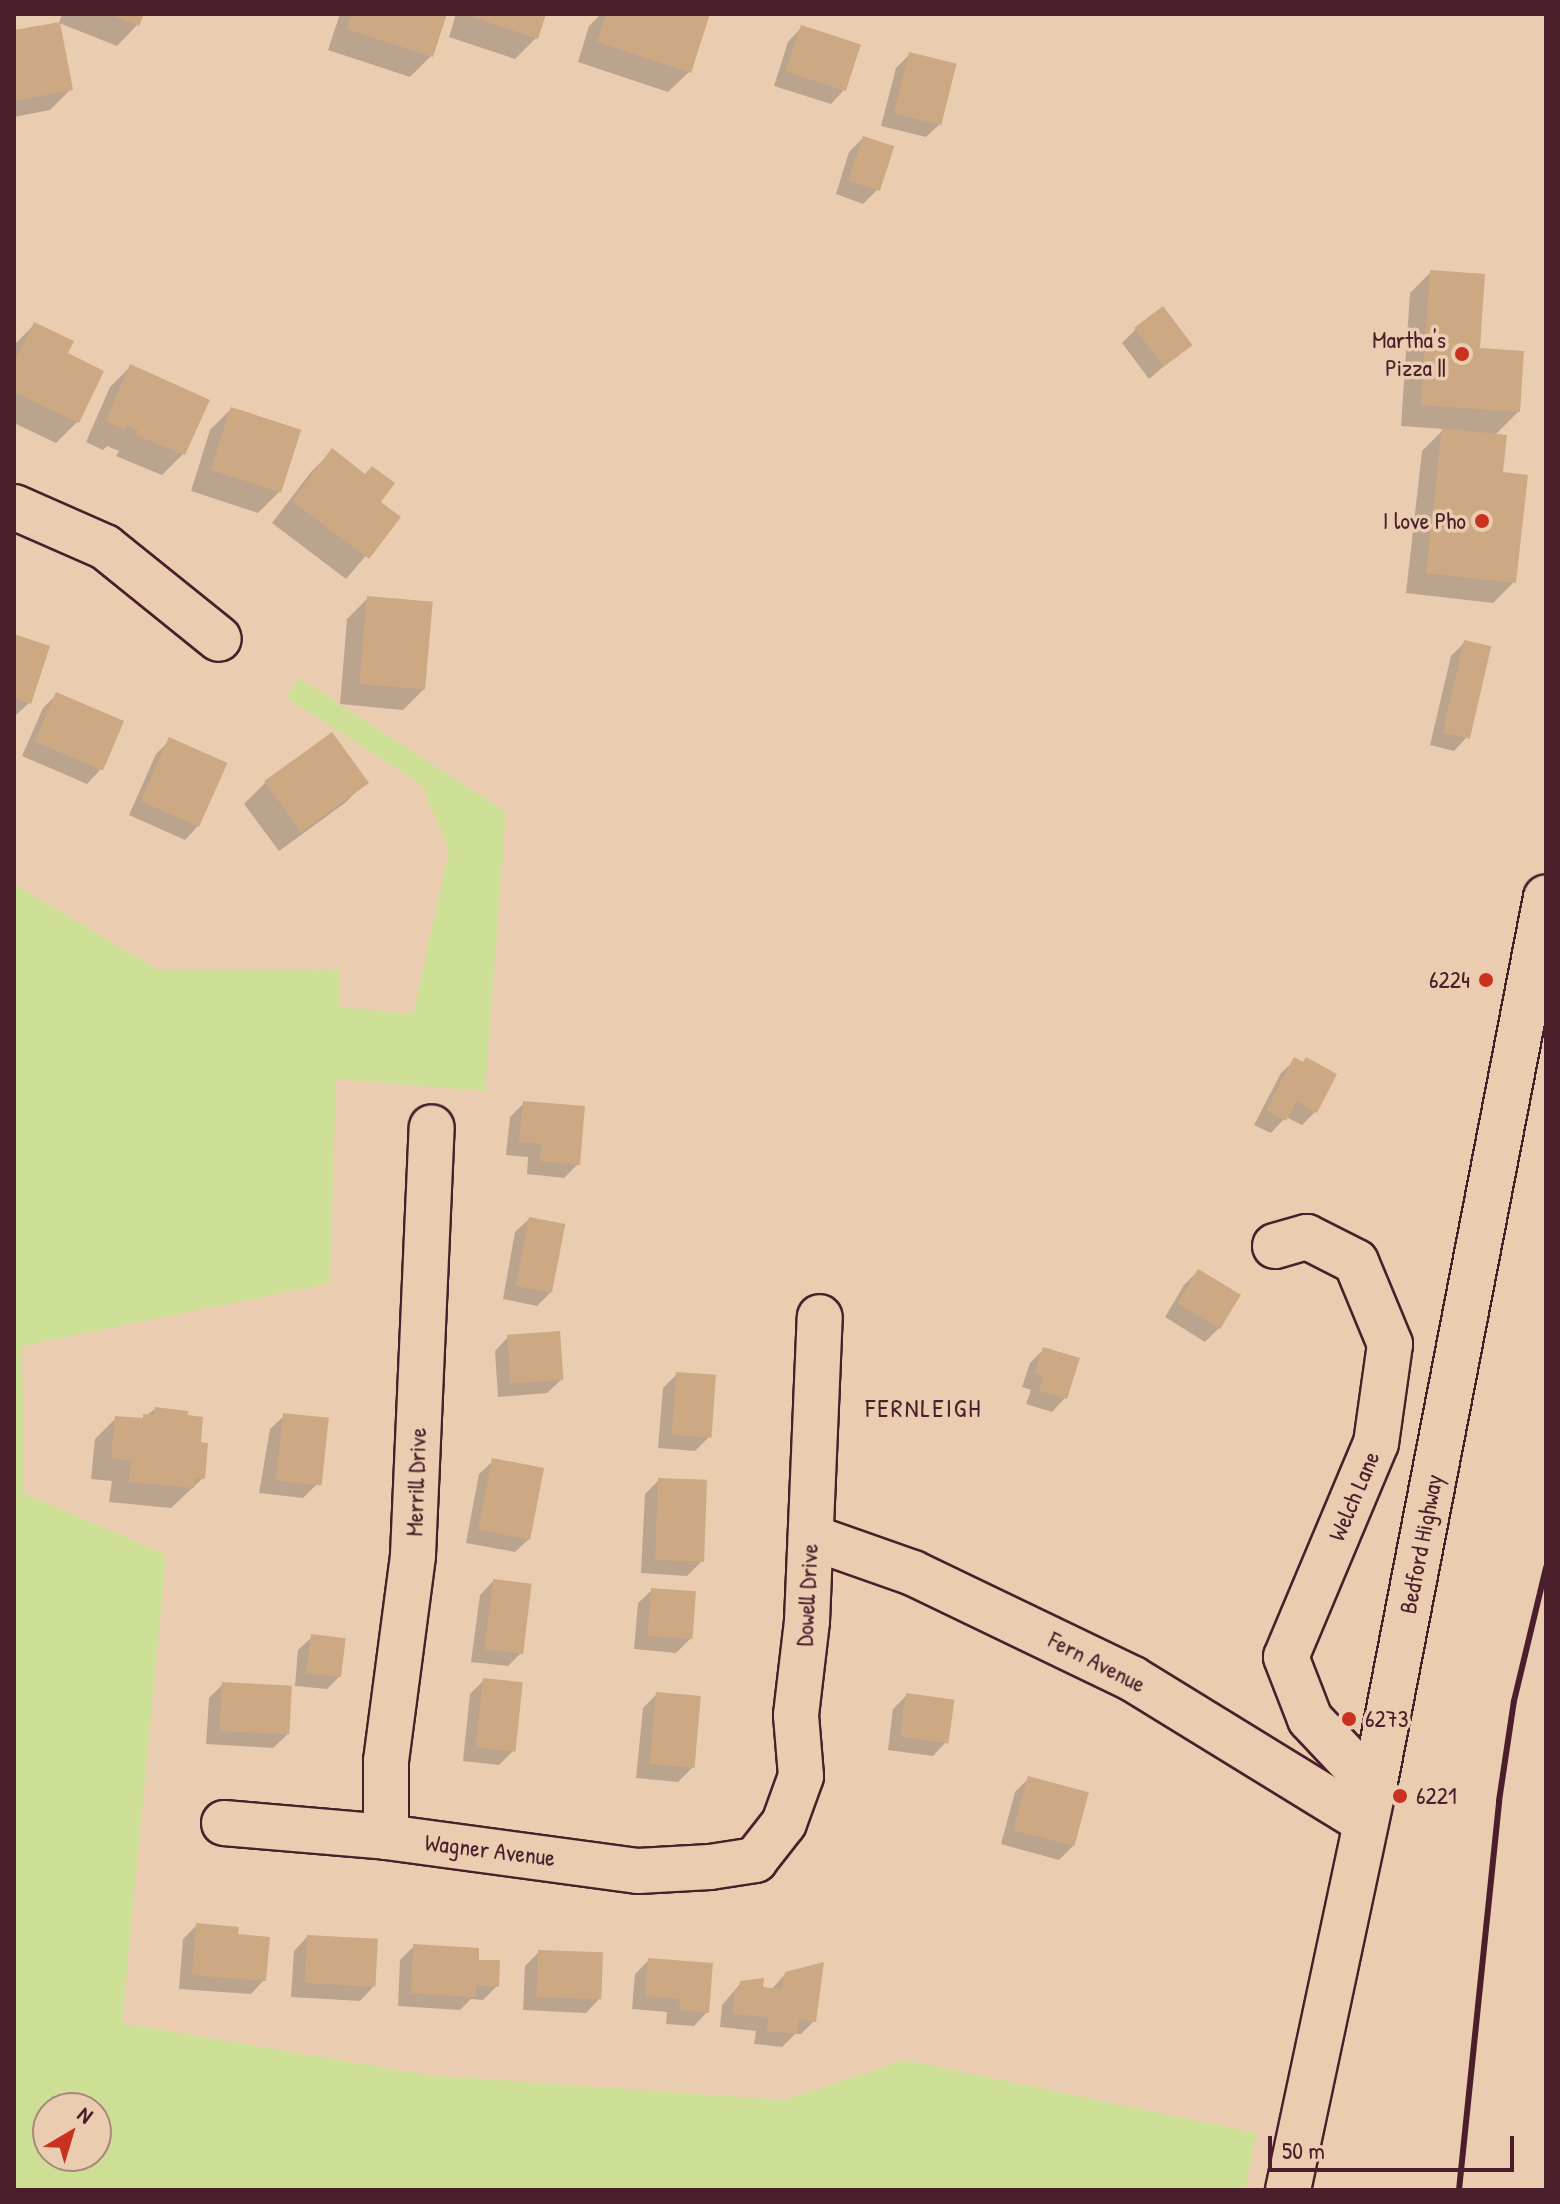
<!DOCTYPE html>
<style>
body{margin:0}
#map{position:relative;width:1560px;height:2204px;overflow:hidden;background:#eacdb1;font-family:"Patrick Hand",sans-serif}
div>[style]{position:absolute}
.green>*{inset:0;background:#cddf94}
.shadow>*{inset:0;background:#0003}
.building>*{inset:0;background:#cda983;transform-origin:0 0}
.roads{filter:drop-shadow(2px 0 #4a1f2b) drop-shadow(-2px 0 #4a1f2b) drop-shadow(0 2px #4a1f2b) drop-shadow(0 -2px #4a1f2b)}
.minor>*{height:44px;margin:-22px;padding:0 22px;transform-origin:22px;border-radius:22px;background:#eacdb1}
.major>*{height:44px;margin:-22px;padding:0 22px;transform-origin:22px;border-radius:22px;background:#eacdb1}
.rail>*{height:6px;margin:-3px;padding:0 3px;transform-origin:3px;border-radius:3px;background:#4a1f2b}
.dots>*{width:22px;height:22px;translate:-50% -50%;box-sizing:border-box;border:4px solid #eacdb1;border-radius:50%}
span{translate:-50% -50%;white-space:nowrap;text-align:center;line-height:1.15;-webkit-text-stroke:7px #eacdb1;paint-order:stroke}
.poi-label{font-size:24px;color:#4a1f2b}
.right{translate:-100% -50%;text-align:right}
.left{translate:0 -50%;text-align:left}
.street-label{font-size:24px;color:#4a1f2b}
.neighbourhood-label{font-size:26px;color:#4a1f2b;letter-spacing:2px}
.frame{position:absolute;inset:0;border:16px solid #4a1f2b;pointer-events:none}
.north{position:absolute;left:32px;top:2092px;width:80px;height:80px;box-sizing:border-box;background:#eacdb1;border:2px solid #aa877b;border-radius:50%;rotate:38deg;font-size:22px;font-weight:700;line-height:32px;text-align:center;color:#4a1f2b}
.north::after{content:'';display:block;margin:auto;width:28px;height:36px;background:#c8321e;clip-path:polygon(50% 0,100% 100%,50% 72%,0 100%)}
.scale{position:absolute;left:1268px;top:2136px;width:246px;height:36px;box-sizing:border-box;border:4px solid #4a1f2b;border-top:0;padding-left:10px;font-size:24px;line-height:28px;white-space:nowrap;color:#4a1f2b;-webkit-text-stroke:6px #eacdb1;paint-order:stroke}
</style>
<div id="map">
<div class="green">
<i style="clip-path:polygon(evenodd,299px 678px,506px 812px,485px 1091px,336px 1079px,330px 1283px,22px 1346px,24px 1493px,166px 1555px,122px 2023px,427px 2075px,785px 2100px,905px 2060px,1256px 2133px,1245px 2190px,14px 2190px,14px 884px,157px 969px,339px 970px,339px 1007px,413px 1014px,449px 850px,422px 785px,287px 698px,299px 678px,48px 2108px,96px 2108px,96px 2156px,48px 2156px,48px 2108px)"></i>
</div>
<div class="shadow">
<i style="clip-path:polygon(62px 14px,142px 14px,137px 25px,117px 46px,59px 23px)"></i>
<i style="clip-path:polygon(340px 14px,445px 14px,431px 56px,410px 77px,328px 50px)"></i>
<i style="clip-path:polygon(456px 14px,544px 14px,536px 38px,515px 59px,449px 37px)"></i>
<i style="clip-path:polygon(601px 14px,708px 14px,689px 72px,668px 92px,578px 62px,589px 26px)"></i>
<i style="clip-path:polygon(801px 28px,844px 90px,831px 104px,774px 86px,788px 42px)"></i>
<i style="clip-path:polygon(14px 32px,70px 90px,50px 110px,14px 117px)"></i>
<i style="clip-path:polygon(910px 54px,940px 124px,926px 137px,881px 126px,896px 68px)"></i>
<i style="clip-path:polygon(863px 138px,877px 190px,863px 204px,836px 194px,849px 152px)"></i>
<i style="clip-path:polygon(1431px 272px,1518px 412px,1494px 436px,1514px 582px,1493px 603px,1406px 593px,1422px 451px,1444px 429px,1401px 426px,1410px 293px)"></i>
<i style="clip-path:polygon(34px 325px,66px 354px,101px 372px,77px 422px,56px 443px,14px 423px,14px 345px)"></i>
<i style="clip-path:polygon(1136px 329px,1189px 345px,1149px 379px,1122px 343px)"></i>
<i style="clip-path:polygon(131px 366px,183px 454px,162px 475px,116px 456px,119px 451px,107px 446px,103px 450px,86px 442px,110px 387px)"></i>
<i style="clip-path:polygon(231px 409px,299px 431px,279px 492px,258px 513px,191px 491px,210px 430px)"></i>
<i style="clip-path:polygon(332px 451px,378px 502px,398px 518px,346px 579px,272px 523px,311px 472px)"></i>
<i style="clip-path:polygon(368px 598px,424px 689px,403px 710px,340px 704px,347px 619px)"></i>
<i style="clip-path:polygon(14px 636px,29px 703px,15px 716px,14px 716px)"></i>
<i style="clip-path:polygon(1465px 642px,1467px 737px,1454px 751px,1430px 745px,1451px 656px)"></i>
<i style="clip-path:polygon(57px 694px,100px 770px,87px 784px,22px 756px,43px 708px)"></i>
<i style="clip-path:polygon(331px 735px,366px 782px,345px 803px,279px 851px,244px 804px,265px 783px)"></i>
<i style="clip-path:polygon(170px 740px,198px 826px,185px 840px,129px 815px,156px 754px)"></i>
<i style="clip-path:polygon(1295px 1060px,1316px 1111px,1302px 1125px,1286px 1117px,1271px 1133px,1254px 1125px,1281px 1073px)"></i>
<i style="clip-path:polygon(524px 1103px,578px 1164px,564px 1178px,527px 1174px,528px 1157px,506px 1155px,510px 1117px)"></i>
<i style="clip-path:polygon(529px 1219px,551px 1292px,537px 1306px,503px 1299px,515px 1232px)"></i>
<i style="clip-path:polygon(1198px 1271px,1219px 1328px,1205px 1342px,1165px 1317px,1184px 1285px)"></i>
<i style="clip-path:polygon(508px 1337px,561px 1380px,547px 1393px,498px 1397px,495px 1351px)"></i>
<i style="clip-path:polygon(1044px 1349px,1065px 1398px,1052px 1412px,1026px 1404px,1031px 1390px,1022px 1387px,1030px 1363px)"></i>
<i style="clip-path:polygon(677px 1374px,709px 1437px,695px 1451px,658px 1448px,663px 1388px)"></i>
<i style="clip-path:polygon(155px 1409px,199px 1444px,203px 1478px,171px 1508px,109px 1502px,112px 1481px,91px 1479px,95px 1439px,116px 1418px,140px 1420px)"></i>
<i style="clip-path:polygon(284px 1416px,317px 1484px,303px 1498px,259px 1493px,270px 1429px)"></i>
<i style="clip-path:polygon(493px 1461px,529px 1539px,515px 1552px,466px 1543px,479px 1474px)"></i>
<i style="clip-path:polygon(659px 1480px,701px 1562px,687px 1576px,641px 1573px,645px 1494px)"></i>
<i style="clip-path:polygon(493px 1581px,522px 1652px,508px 1666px,471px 1662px,480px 1595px)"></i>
<i style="clip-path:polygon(652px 1590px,690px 1639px,676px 1653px,634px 1649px,638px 1603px)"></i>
<i style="clip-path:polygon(312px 1637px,341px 1675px,327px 1689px,295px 1686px,298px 1650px)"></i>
<i style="clip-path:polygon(484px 1680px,513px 1751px,499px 1765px,463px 1761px,470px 1694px)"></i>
<i style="clip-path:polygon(223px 1684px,287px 1735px,273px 1748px,206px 1744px,209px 1698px)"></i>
<i style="clip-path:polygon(657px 1694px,692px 1768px,678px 1782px,636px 1778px,643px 1708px)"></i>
<i style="clip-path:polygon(907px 1695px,946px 1742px,933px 1756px,888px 1750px,893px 1709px)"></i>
<i style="clip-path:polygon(1029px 1778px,1073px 1846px,1059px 1860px,1001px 1844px,1015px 1792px)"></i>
<i style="clip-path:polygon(197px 1925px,236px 1936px,264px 1980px,251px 1994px,179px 1989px,183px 1939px)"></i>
<i style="clip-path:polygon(307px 1937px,373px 1987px,360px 2001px,291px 1997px,294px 1951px)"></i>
<i style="clip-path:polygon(414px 1946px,477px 1961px,497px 1986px,483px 2000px,471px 1999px,460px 2010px,398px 2006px,400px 1960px)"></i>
<i style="clip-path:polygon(539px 1952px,599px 1999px,586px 2013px,523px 2010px,525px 1966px)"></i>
<i style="clip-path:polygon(649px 1960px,707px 2012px,694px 2026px,666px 2024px,667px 2012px,632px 2009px,635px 1974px)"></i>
<i style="clip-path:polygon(786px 1973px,814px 2021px,801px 2034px,795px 2034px,782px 2047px,754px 2044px,756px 2031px,720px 2027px,722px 2005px,741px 1983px,771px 1990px)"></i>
</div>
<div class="building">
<i style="clip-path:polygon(109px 14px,144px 14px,139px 26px)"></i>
<i style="clip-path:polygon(352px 14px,447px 14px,433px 57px,347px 29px)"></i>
<i style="clip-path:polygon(464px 14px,546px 14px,538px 39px)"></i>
<i style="clip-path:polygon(606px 14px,710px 14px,691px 73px,597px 42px)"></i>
<i style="clip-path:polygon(60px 22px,73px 90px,14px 101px,14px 30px)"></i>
<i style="left:801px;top:25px;width:63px;height:49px;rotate:18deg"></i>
<i style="left:909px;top:52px;width:49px;height:63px;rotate:14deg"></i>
<i style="left:863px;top:136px;width:33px;height:47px;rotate:18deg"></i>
<i style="clip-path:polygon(1430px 270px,1485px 274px,1480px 348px,1524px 351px,1520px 412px,1421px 405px)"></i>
<i style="left:1163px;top:306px;width:49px;height:36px;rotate:53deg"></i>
<i style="clip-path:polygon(34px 322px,74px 341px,68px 353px,104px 371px,79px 423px,14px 392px,14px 363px)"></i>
<i style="clip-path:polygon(130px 364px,210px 400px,185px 455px,136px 435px,138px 430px,127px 425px,125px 430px,106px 421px)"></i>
<i style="left:231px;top:407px;width:74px;height:66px;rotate:18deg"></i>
<i style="clip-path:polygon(1442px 428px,1507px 435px,1503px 472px,1528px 475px,1516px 583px,1426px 573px)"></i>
<i style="clip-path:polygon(332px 448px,365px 474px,372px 466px,395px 483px,381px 502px,401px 517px,369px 559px,292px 501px)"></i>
<i style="left:367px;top:596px;width:66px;height:88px;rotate:5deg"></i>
<i style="clip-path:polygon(14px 634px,50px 646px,31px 704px,14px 698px)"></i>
<i style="left:1464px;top:640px;width:28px;height:95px;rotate:13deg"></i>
<i style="left:56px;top:692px;width:74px;height:54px;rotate:23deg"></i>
<i style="left:332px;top:732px;width:63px;height:84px;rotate:54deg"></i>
<i style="left:169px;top:737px;width:64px;height:70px;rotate:24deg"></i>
<i style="clip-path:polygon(1294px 1057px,1303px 1062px,1306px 1057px,1337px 1074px,1317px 1113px,1297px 1101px,1286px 1121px,1266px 1110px)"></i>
<i style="clip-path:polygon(523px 1101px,585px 1106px,580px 1165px,540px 1161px,541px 1144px,519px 1142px)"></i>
<i style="left:529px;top:1217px;width:37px;height:70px;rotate:11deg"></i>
<i style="left:1198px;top:1269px;width:50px;height:40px;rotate:31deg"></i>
<i style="left:560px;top:1331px;width:49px;height:53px;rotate:86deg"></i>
<i style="clip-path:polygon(1043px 1347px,1080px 1358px,1067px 1399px,1039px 1391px,1043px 1376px,1035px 1373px)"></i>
<i style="left:676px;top:1372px;width:40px;height:63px;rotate:4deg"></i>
<i style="clip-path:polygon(155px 1407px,188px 1411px,188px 1415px,203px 1417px,201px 1442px,208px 1443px,205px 1479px,195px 1478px,194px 1488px,129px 1482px,131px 1461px,111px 1458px,115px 1416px,143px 1418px,143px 1414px,154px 1415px)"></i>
<i style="left:283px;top:1413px;width:46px;height:68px;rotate:6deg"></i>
<i style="left:492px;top:1458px;width:53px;height:73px;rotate:11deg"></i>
<i style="left:658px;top:1478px;width:49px;height:82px;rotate:2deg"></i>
<i style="left:493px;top:1579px;width:39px;height:71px;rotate:7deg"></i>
<i style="left:651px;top:1588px;width:45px;height:48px;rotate:4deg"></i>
<i style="left:311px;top:1634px;width:35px;height:39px;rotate:7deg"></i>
<i style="left:483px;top:1678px;width:40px;height:70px;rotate:6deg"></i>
<i style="left:222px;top:1682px;width:70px;height:49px;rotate:3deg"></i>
<i style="left:656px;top:1692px;width:45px;height:72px;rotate:5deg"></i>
<i style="left:906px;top:1693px;width:49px;height:44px;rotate:8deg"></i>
<i style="left:1028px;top:1776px;width:63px;height:56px;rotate:15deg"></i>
<i style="clip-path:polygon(196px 1923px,239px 1927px,238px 1934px,270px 1937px,266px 1981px,192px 1975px)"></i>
<i style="left:307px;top:1935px;width:71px;height:48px;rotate:3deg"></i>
<i style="clip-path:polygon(413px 1944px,479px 1948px,479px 1960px,500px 1960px,499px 1987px,476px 1985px,476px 1997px,411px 1993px)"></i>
<i style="left:538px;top:1950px;width:65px;height:47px;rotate:2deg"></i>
<i style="clip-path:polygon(648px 1958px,713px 1963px,709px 2013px,679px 2010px,680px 1999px,645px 1996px)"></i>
<i style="clip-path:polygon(824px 1962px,816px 2022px,799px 2020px,797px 2034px,767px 2031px,768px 2017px,733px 2014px,735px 1989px,739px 1989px,740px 1981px,764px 1978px,763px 1987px,782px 1989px,785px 1972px)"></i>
</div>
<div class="roads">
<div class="minor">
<i style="left:14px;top:507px;width:99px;rotate:23.7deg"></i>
<i style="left:105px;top:547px;width:146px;rotate:38.9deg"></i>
<i style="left:1275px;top:1246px;width:33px;rotate:-16deg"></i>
<i style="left:1307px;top:1237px;width:55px;rotate:27deg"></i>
<i style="left:1356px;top:1262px;width:89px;rotate:67.5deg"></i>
<i style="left:1390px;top:1344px;width:100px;rotate:98deg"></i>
<i style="left:1376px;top:1443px;width:232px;rotate:112.8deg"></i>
<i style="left:1286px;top:1657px;width:66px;rotate:68.8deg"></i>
<i style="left:1310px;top:1719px;width:93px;rotate:46.7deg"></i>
<i style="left:811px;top:1537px;width:108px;rotate:19.4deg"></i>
<i style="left:913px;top:1573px;width:244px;rotate:25.7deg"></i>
<i style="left:1133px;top:1679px;width:273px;rotate:31.6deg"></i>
<i style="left:224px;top:1823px;width:163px;rotate:4.9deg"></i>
<i style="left:386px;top:1837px;width:254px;rotate:7.7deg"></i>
<i style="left:638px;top:1871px;width:72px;rotate:-3.2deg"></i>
<i style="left:710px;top:1867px;width:46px;rotate:-8.8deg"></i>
<i style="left:755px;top:1860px;width:47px;rotate:-51.9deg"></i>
<i style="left:784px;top:1823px;width:50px;rotate:-70.1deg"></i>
<i style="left:801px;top:1776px;width:61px;rotate:-94.7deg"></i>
<i style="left:796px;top:1715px;width:95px;rotate:-83.3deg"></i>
<i style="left:807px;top:1621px;width:304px;rotate:-87.6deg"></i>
<i style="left:386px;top:1837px;width:76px;rotate:-90deg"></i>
<i style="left:386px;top:1761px;width:208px;rotate:-82.5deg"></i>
<i style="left:413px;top:1555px;width:428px;rotate:-87.5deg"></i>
</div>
<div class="major">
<i style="left:1288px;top:2190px;width:412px;rotate:-78deg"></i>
<i style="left:1374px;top:1787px;width:906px;rotate:-79.06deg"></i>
</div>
</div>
<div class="rail">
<i style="left:1459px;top:2190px;width:391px;rotate:-84.1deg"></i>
<i style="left:1499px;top:1801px;width:101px;rotate:-81.5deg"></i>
<i style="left:1514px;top:1701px;width:137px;rotate:-76.5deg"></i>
</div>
<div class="dots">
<i style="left:1462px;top:354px;background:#c8321e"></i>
<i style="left:1482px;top:521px;background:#c8321e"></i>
<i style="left:1486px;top:980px;background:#c8321e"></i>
<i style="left:1349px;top:1719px;background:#c8321e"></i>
<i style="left:1400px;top:1796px;background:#c8321e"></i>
</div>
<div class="poi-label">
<span class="right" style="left:1446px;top:354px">Martha's<br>Pizza ||</span>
<span class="right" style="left:1466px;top:521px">I love Pho</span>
<span class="right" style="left:1470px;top:980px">6224</span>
<span class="left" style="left:1365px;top:1719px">6273</span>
<span class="left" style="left:1416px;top:1796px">6221</span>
</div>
<div class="street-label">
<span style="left:416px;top:1482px;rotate:-88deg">Merrill Drive</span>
<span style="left:1354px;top:1496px;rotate:-67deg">Welch Lane</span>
<span style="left:1421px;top:1544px;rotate:-79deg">Bedford Highway</span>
<span style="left:807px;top:1595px;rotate:-87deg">Dowell Drive</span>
<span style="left:1097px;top:1662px;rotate:27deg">Fern Avenue</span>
<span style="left:490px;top:1850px;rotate:7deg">Wagner Avenue</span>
</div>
<div class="neighbourhood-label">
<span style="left:924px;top:1408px">FERNLEIGH</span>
</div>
<div class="frame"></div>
<div class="north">N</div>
<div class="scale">50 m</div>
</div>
